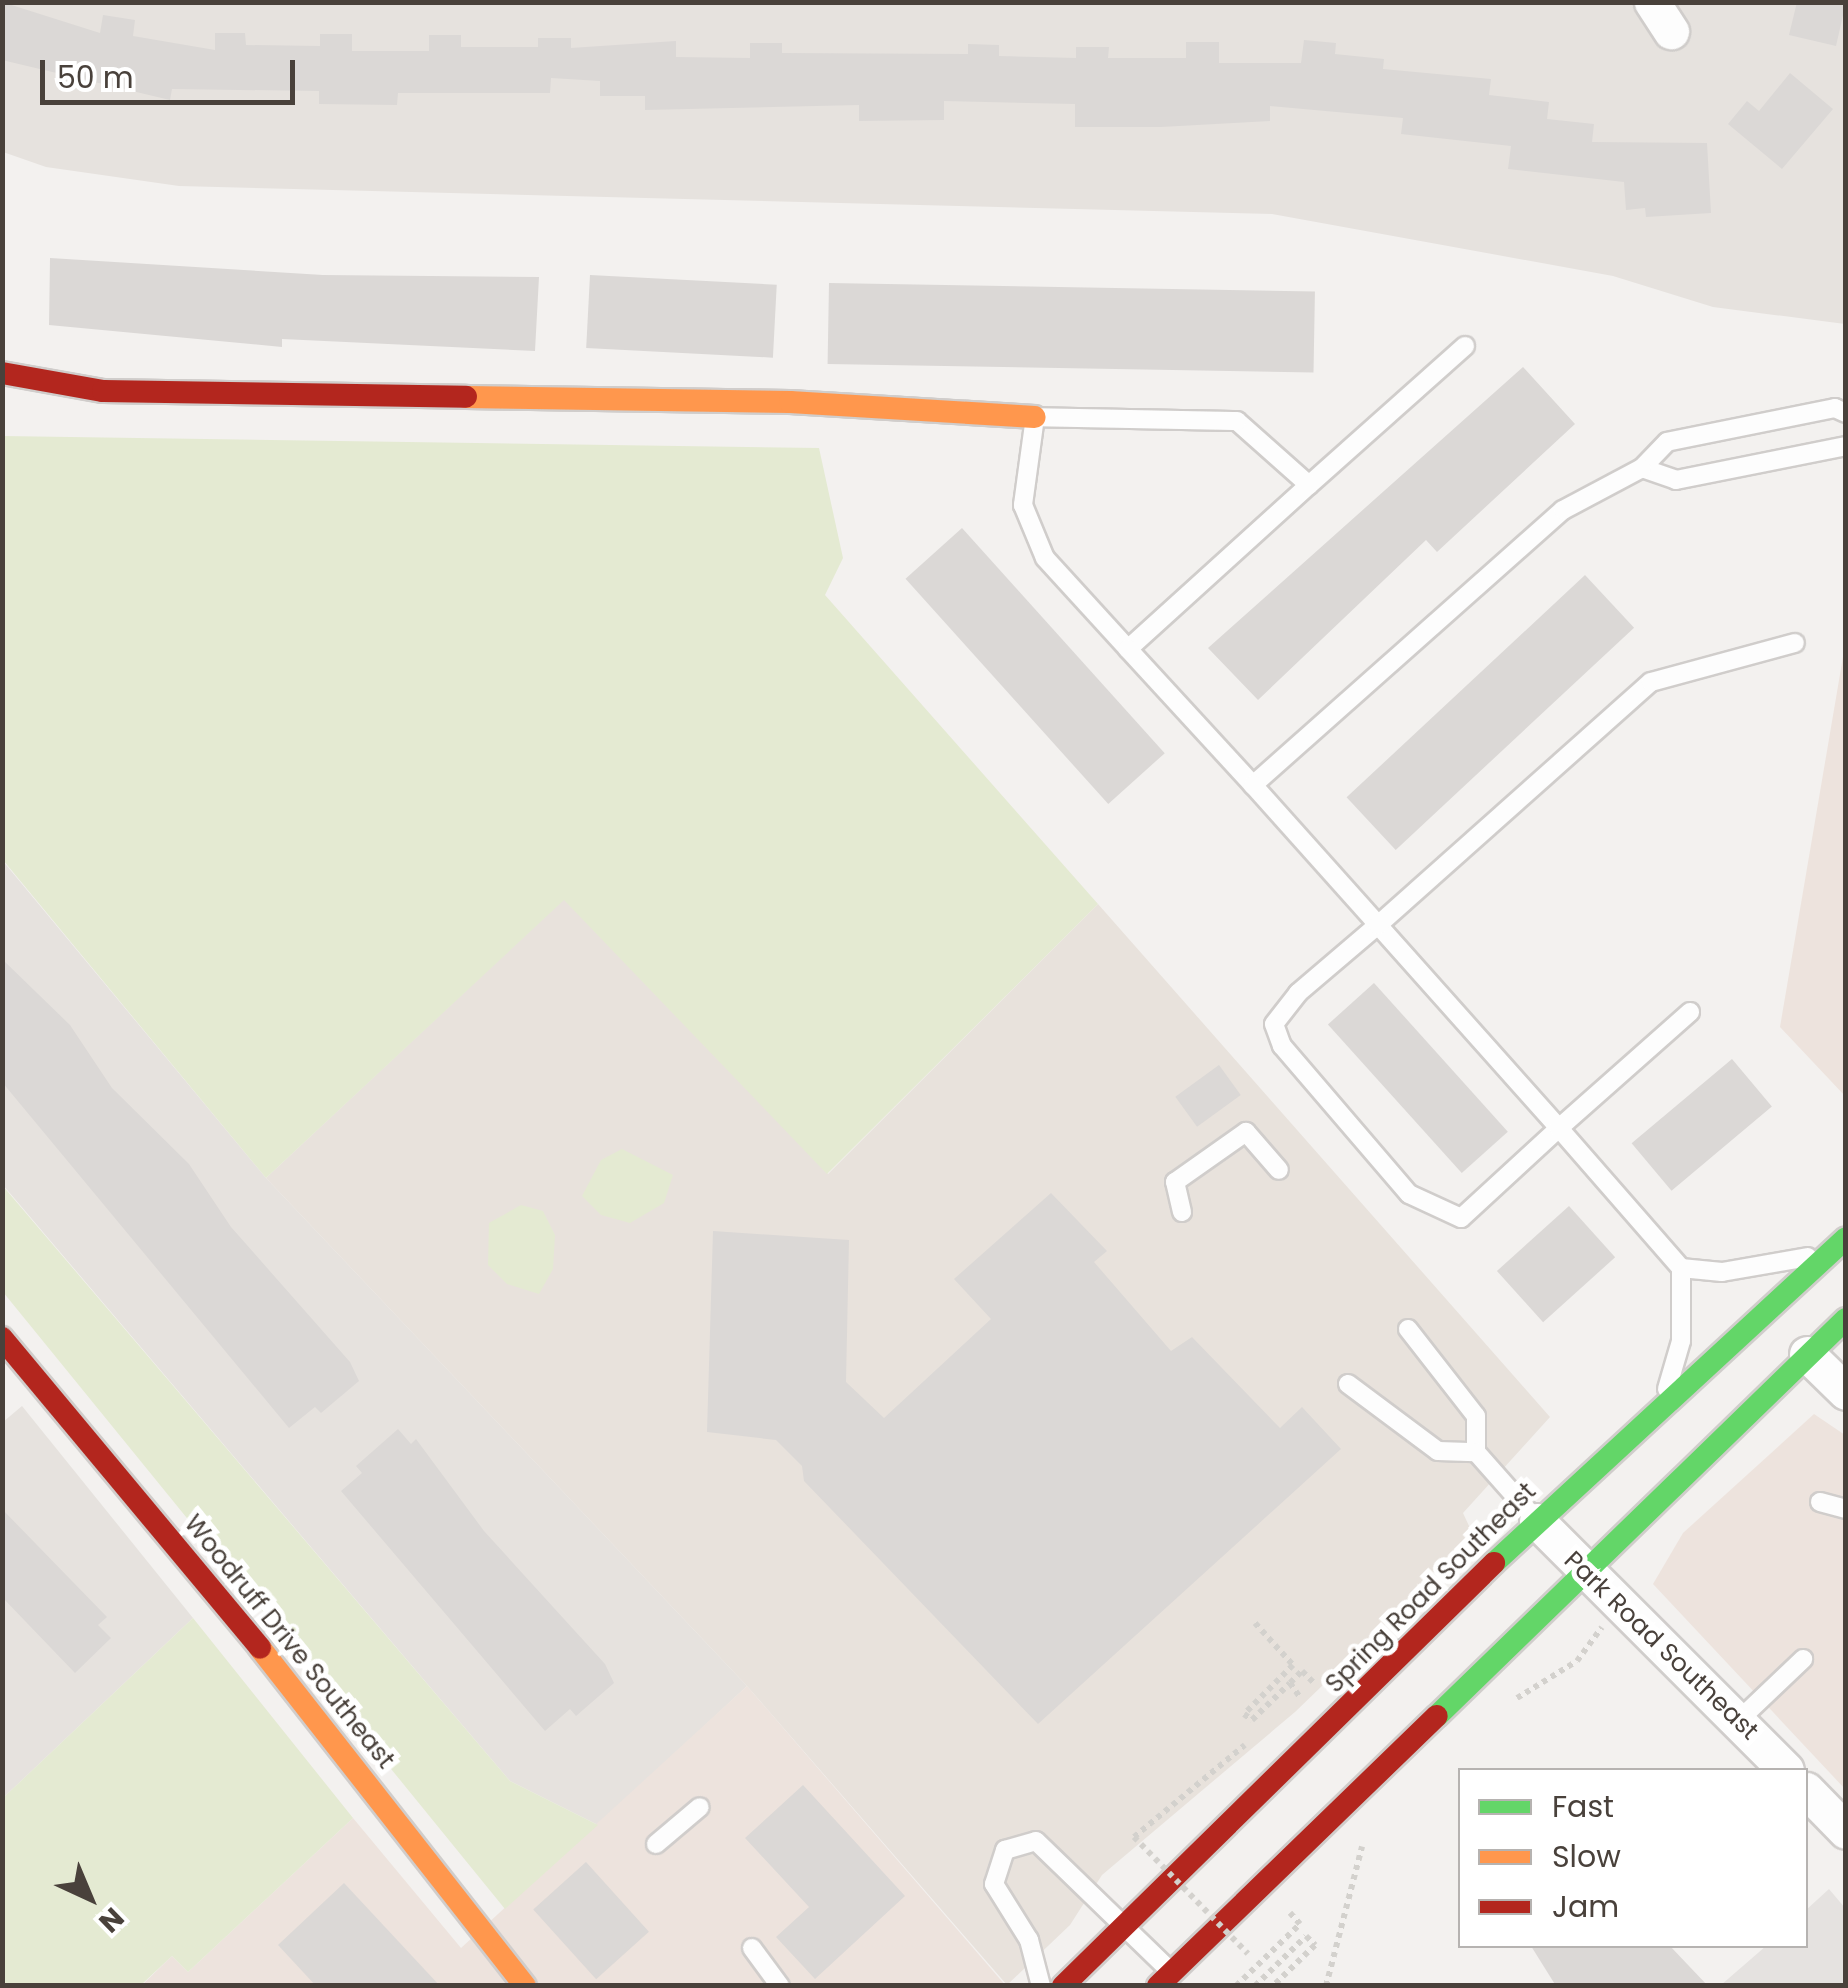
<!DOCTYPE html>
<style>
body{margin:0}
#map{position:relative;width:1848px;height:1988px;overflow:hidden;background:#f3f1ef;font-family:Poppins,sans-serif}
div>[style]{position:absolute}
.residential>*{inset:0;background:#e6e2de}
.commercial>*{inset:0;background:#ede3dd}
.education>*{inset:0;background:#e8e2dc}
.green>*{inset:0;background:#e4ead2}
.parking>*{inset:0;background:#e5e2e0}
.building>*{inset:0;background:#dbd8d6;transform-origin:0 0}
.path>*{height:6px;margin-top:-3px;transform-origin:0;background:repeating-linear-gradient(90deg,#d3d1cd 0 5px,transparent 0 10px)}
.roads{filter:drop-shadow(2px 0 #d0cdcb) drop-shadow(-2px 0 #d0cdcb) drop-shadow(0 2px #d0cdcb) drop-shadow(0 -2px #d0cdcb)}
.lane>*{height:18px;margin:-9px;padding:0 9px;transform-origin:9px;border-radius:9px;background:#fdfdfd}
.street>*{height:35px;margin:-17.5px;padding:0 17.5px;transform-origin:17.5px;border-radius:17.5px;background:#fdfdfd}
.fast>*{height:22px;margin:-11px;padding:0 11px;transform-origin:11px;border-radius:11px;background:#63d668}
.slow>*{height:22px;margin:-11px;padding:0 11px;transform-origin:11px;border-radius:11px;background:#ff974d}
.jam>*{height:22px;margin:-11px;padding:0 11px;transform-origin:11px;border-radius:11px;background:#b3261e}
.path-bridge>*{height:6px;margin-top:-3px;transform-origin:0;background:repeating-linear-gradient(90deg,#d3d1cd 0 5px,transparent 0 10px)}
span{translate:-50% -50%;white-space:nowrap;text-align:center;line-height:1.15;-webkit-text-stroke:10px #fff;paint-order:stroke}
.street-label{font-size:25px;color:#49413b}
.frame{position:absolute;inset:0;border:5px solid #49413b;pointer-events:none}
.legend{position:absolute;left:1458px;top:1768px;width:350px;height:180px;box-sizing:border-box;background:#fff;border:2px solid #b6b3b1;margin:0;padding:12px 18px;list-style:none;font-size:30px;color:#49413b}
.legend li{display:flex;align-items:center;gap:20px;height:50px}
.legend b{width:50px;border:2px solid #b6b3b1}
.north{position:absolute;left:40px;top:1848px;width:100px;height:100px;-webkit-text-stroke:8px #fff;paint-order:stroke;rotate:136deg;font-size:28px;font-weight:700;line-height:40px;text-align:center;color:#49413b}
.north::after{content:'';display:block;margin:auto;width:35px;height:45px;background:#49413b;clip-path:polygon(50% 0,100% 100%,50% 72%,0 100%)}
.scale{position:absolute;left:40px;top:60px;width:255px;height:45px;box-sizing:border-box;border:5px solid #49413b;border-top:0;padding-left:12px;font-size:30px;line-height:35px;white-space:nowrap;color:#49413b;-webkit-text-stroke:8px #fff;paint-order:stroke}
</style>
<div id="map">
<div class="residential">
<i style="clip-path:polygon(3px 3px,1845px 3px,1845px 324px,1713px 307px,1613px 276px,1272px 214px,179px 186px,46px 167px,3px 152px)"></i>
<i style="clip-path:polygon(2px 860px,266px 1178px,747px 1686px,598px 1825px,510px 1781px,3px 1185px)"></i>
<i style="clip-path:polygon(22px 1406px,193px 1618px,3px 1798px,3px 1422px)"></i>
</div>
<div class="commercial">
<i style="clip-path:polygon(1845px 645px,1846px 1096px,1845px 1096px,1780px 1027px)"></i>
<i style="clip-path:polygon(1814px 1414px,1845px 1435px,1845px 1789px,1653px 1584px,1683px 1533px)"></i>
<i style="clip-path:polygon(747px 1686px,1006px 1986px,141px 1986px,172px 1956px,188px 1972px,353px 1818px,461px 1948px)"></i>
</div>
<div class="education">
<i style="clip-path:polygon(564px 899px,828px 1174px,1098px 904px,1550px 1417px,1463px 1513px,1470px 1528px,1462px 1551px,1295px 1712px,1102px 1875px,1070px 1925px,1007px 1985px,747px 1686px,266px 1178px)"></i>
</div>
<div class="green">
<i style="clip-path:polygon(3px 436px,819px 448px,843px 558px,825px 595px,1098px 904px,827px 1174px,564px 900px,266px 1178px,3px 860px)"></i>
<i style="clip-path:polygon(622px 1149px,673px 1175px,664px 1203px,630px 1223px,601px 1215px,582px 1196px,601px 1160px)"></i>
<i style="clip-path:polygon(2px 1185px,510px 1781px,598px 1825px,505px 1909px,3px 1292px)"></i>
<i style="clip-path:polygon(521px 1205px,543px 1211px,555px 1235px,553px 1269px,539px 1294px,507px 1284px,488px 1265px,489px 1223px)"></i>
<i style="clip-path:polygon(193px 1618px,353px 1818px,188px 1972px,172px 1956px,141px 1985px,3px 1985px,3px 1798px)"></i>
</div>
<div class="parking">
<i style="clip-path:polygon(1829px 1889px,1845px 1908px,1845px 1985px,1721px 1985px,1766px 1946px,1806px 1946px,1806px 1910px)"></i>
</div>
<div class="building">
<i style="clip-path:polygon(2px 2px,100px 33px,103px 15px,135px 20px,133px 36px,215px 50px,215px 33px,245px 33px,246px 45px,320px 46px,320px 34px,352px 34px,352px 51px,429px 51px,429px 35px,461px 35px,461px 47px,538px 47px,538px 38px,571px 38px,571px 48px,676px 41px,676px 57px,750px 58px,750px 43px,782px 43px,782px 53px,968px 54px,968px 44px,999px 45px,999px 56px,1076px 58px,1076px 47px,1109px 47px,1108px 58px,1186px 58px,1186px 42px,1219px 42px,1219px 63px,1301px 63px,1304px 40px,1336px 43px,1335px 54px,1384px 59px,1383px 69px,1491px 79px,1489px 95px,1549px 102px,1547px 119px,1594px 124px,1592px 142px,1707px 143px,1711px 213px,1646px 217px,1645px 208px,1626px 210px,1624px 182px,1508px 169px,1511px 146px,1401px 134px,1403px 118px,1270px 106px,1270px 121px,1161px 127px,1075px 127px,1075px 104px,944px 101px,944px 120px,859px 121px,859px 105px,645px 110px,645px 96px,600px 96px,600px 81px,551px 78px,550px 93px,398px 93px,397px 105px,319px 104px,319px 91px,172px 89px,170px 100px,2px 60px)"></i>
<i style="clip-path:polygon(1797px 2px,1846px 2px,1836px 46px,1789px 35px)"></i>
<i style="clip-path:polygon(1790px 73px,1833px 109px,1782px 169px,1728px 124px,1747px 101px,1759px 111px)"></i>
<i style="clip-path:polygon(50px 258px,323px 275px,539px 277px,535px 351px,282px 339px,282px 347px,49px 325px)"></i>
<i style="left:590px;top:275px;width:187px;height:73px;rotate:3deg"></i>
<i style="left:829px;top:283px;width:486px;height:81px;rotate:1deg"></i>
<i style="clip-path:polygon(1523px 367px,1575px 424px,1437px 552px,1426px 540px,1258px 700px,1208px 648px)"></i>
<i style="left:962px;top:528px;width:303px;height:76px;rotate:48deg"></i>
<i style="left:1585px;top:575px;width:72px;height:326px;rotate:47deg"></i>
<i style="clip-path:polygon(2px 959px,70px 1025px,112px 1088px,189px 1164px,231px 1227px,350px 1362px,359px 1381px,321px 1413px,315px 1407px,289px 1428px,2px 1082px)"></i>
<i style="left:1374px;top:983px;width:200px;height:62px;rotate:48deg"></i>
<i style="left:1732px;top:1059px;width:62px;height:131px;rotate:50deg"></i>
<i style="left:1219px;top:1065px;width:37px;height:54px;rotate:54deg"></i>
<i style="clip-path:polygon(1051px 1193px,1107px 1251px,1094px 1262px,1171px 1351px,1192px 1337px,1280px 1428px,1302px 1407px,1341px 1449px,1038px 1724px,804px 1481px,802px 1466px,776px 1440px,707px 1432px,713px 1231px,849px 1240px,846px 1382px,884px 1418px,991px 1319px,954px 1279px)"></i>
<i style="left:1569px;top:1206px;width:69px;height:97px;rotate:48deg"></i>
<i style="clip-path:polygon(398px 1429px,411px 1444px,416px 1439px,484px 1531px,605px 1664px,614px 1683px,576px 1716px,570px 1709px,545px 1731px,341px 1491px,362px 1473px,356px 1466px)"></i>
<i style="clip-path:polygon(2px 1509px,107px 1617px,98px 1625px,111px 1638px,75px 1673px,2px 1597px)"></i>
<i style="clip-path:polygon(803px 1785px,905px 1896px,815px 1979px,776px 1937px,809px 1907px,745px 1838px)"></i>
<i style="left:586px;top:1862px;width:94px;height:71px;rotate:48deg"></i>
<i style="clip-path:polygon(344px 1883px,440px 1986px,316px 1986px,278px 1945px)"></i>
<i style="clip-path:polygon(1531px 1946px,1670px 1946px,1708px 1986px,1556px 1986px)"></i>
</div>
<div class="path">
<i style="left:1255px;top:1623px;width:57px;rotate:47.9deg"></i>
<i style="left:1293px;top:1665px;width:69px;rotate:135deg"></i>
<i style="left:1244px;top:1714px;width:10px;rotate:37deg"></i>
<i style="left:1252px;top:1720px;width:53px;rotate:-44.2deg"></i>
<i style="left:1290px;top:1683px;width:16px;rotate:55deg"></i>
<i style="left:1290px;top:1683px;width:17px;rotate:-45deg"></i>
<i style="left:1302px;top:1671px;width:20px;rotate:45deg"></i>
<i style="left:1517px;top:1698px;width:70px;rotate:-31.7deg"></i>
<i style="left:1577px;top:1661px;width:42px;rotate:-53.7deg"></i>
<i style="left:1134px;top:1837px;width:144px;rotate:-39.7deg"></i>
<i style="left:1236px;top:1986px;width:89px;rotate:-44.1deg"></i>
<i style="left:1300px;top:1924px;width:15px;rotate:-132deg"></i>
<i style="left:1255px;top:1986px;width:71px;rotate:-44.4deg"></i>
<i style="left:1306px;top:1936px;width:13px;rotate:45deg"></i>
<i style="left:1315px;top:1945px;width:59px;rotate:135.7deg"></i>
<i style="left:1326px;top:1986px;width:144px;rotate:-75.5deg"></i>
</div>
<div class="roads">
<div class="lane">
<i style="left:1846px;top:413px;width:12px;rotate:-156deg"></i>
<i style="left:1835px;top:408px;width:171px;rotate:168.6deg"></i>
<i style="left:1667px;top:442px;width:36px;rotate:134deg"></i>
<i style="left:1642px;top:468px;width:36px;rotate:19deg"></i>
<i style="left:1676px;top:480px;width:173px;rotate:-11.3deg"></i>
<i style="left:1309px;top:485px;width:209px;rotate:-41.7deg"></i>
<i style="left:1128px;top:649px;width:244px;rotate:-42.2deg"></i>
<i style="left:1309px;top:485px;width:96px;rotate:-138.4deg"></i>
<i style="left:1237px;top:421px;width:202px;rotate:-178.9deg"></i>
<i style="left:1035px;top:417px;width:89px;rotate:97.8deg"></i>
<i style="left:1023px;top:505px;width:57px;rotate:67.5deg"></i>
<i style="left:1045px;top:558px;width:123px;rotate:47.6deg"></i>
<i style="left:1128px;top:649px;width:185px;rotate:47.4deg"></i>
<i style="left:1253px;top:785px;width:414px;rotate:-41.6deg"></i>
<i style="left:1563px;top:510px;width:89px;rotate:-28deg"></i>
<i style="left:1253px;top:785px;width:188px;rotate:48.2deg"></i>
<i style="left:1378px;top:925px;width:272px;rotate:48.3deg"></i>
<i style="left:1559px;top:1128px;width:133px;rotate:137.4deg"></i>
<i style="left:1461px;top:1218px;width:57px;rotate:-155.2deg"></i>
<i style="left:1409px;top:1194px;width:195px;rotate:-130.6deg"></i>
<i style="left:1282px;top:1046px;width:23px;rotate:-110deg"></i>
<i style="left:1274px;top:1024px;width:39px;rotate:-52deg"></i>
<i style="left:1298px;top:993px;width:105px;rotate:-40.4deg"></i>
<i style="left:1378px;top:925px;width:365px;rotate:-41.7deg"></i>
<i style="left:1651px;top:682px;width:149px;rotate:-15.2deg"></i>
<i style="left:1182px;top:1212px;width:31px;rotate:-103deg"></i>
<i style="left:1175px;top:1182px;width:87px;rotate:-35.2deg"></i>
<i style="left:1246px;top:1132px;width:50px;rotate:49deg"></i>
<i style="left:1681px;top:1268px;width:41px;rotate:5.6deg"></i>
<i style="left:1722px;top:1272px;width:87px;rotate:-9.9deg"></i>
<i style="left:1408px;top:1329px;width:110px;rotate:52deg"></i>
<i style="left:1476px;top:1416px;width:36px;rotate:90deg"></i>
<i style="left:1476px;top:1452px;width:92px;rotate:48.5deg"></i>
<i style="left:1348px;top:1384px;width:112px;rotate:36.7deg"></i>
<i style="left:1438px;top:1451px;width:38px;rotate:2deg"></i>
<i style="left:1667px;top:1389px;width:50px;rotate:-73.7deg"></i>
<i style="left:1681px;top:1341px;width:73px;rotate:-90deg"></i>
<i style="left:1681px;top:1268px;width:186px;rotate:-131.1deg"></i>
<i style="left:1559px;top:1128px;width:175px;rotate:-41.5deg"></i>
<i style="left:1820px;top:1502px;width:27px;rotate:15deg"></i>
<i style="left:1738px;top:1721px;width:90px;rotate:-43.6deg"></i>
<i style="left:656px;top:1844px;width:57px;rotate:-40.1deg"></i>
<i style="left:752px;top:1948px;width:47px;rotate:53.6deg"></i>
<i style="left:1041px;top:1986px;width:48px;rotate:-104.6deg"></i>
<i style="left:1029px;top:1940px;width:66px;rotate:-122deg"></i>
<i style="left:994px;top:1884px;width:36px;rotate:-72deg"></i>
<i style="left:1005px;top:1850px;width:32px;rotate:-16deg"></i>
<i style="left:1036px;top:1841px;width:188px;rotate:44.1deg"></i>
</div>
<div class="street">
<i style="left:1652px;top:2px;width:35px;rotate:57deg"></i>
<i style="left:1807px;top:1354px;width:54px;rotate:44.3deg"></i>
<i style="left:1537px;top:1521px;width:352px;rotate:45deg"></i>
<i style="left:1806px;top:1790px;width:57px;rotate:45.7deg"></i>
</div>
<div class="fast">
<i style="left:1494px;top:1563px;width:479px;rotate:-42.7deg"></i>
<i style="left:1437px;top:1716px;width:570px;rotate:-44.15deg"></i>
</div>
<div class="slow">
<i style="left:466px;top:397px;width:324px;rotate:0.9deg"></i>
<i style="left:790px;top:402px;width:245px;rotate:3.5deg"></i>
<i style="left:260px;top:1648px;width:429px;rotate:51.9deg"></i>
</div>
<div class="jam">
<i style="left:2px;top:373px;width:103px;rotate:10.1deg"></i>
<i style="left:103px;top:391px;width:363px;rotate:0.9deg"></i>
<i style="left:2px;top:1338px;width:403px;rotate:50.2deg"></i>
<i style="left:1063px;top:1986px;width:604px;rotate:-44.46deg"></i>
<i style="left:1158px;top:1986px;width:388px;rotate:-44.1deg"></i>
</div>
</div>
<div class="path-bridge">
<i style="left:1134px;top:1837px;width:163px;rotate:45.7deg"></i>
</div>
<div class="street-label">
<span style="left:1431px;top:1588px;rotate:-45deg">Spring Road Southeast</span>
<span style="left:289px;top:1642px;rotate:51deg">Woodruff Drive Southeast</span>
<span style="left:1661px;top:1646px;rotate:44deg">Park Road Southeast</span>
</div>
<div class="frame"></div>
<ul class="legend">
<li><b style="height:12px;background:#63d668"></b>Fast</li>
<li><b style="height:12px;background:#ff974d"></b>Slow</li>
<li><b style="height:12px;background:#b3261e"></b>Jam</li>
</ul>
<div class="north">N</div>
<div class="scale">50 m</div>
</div>
